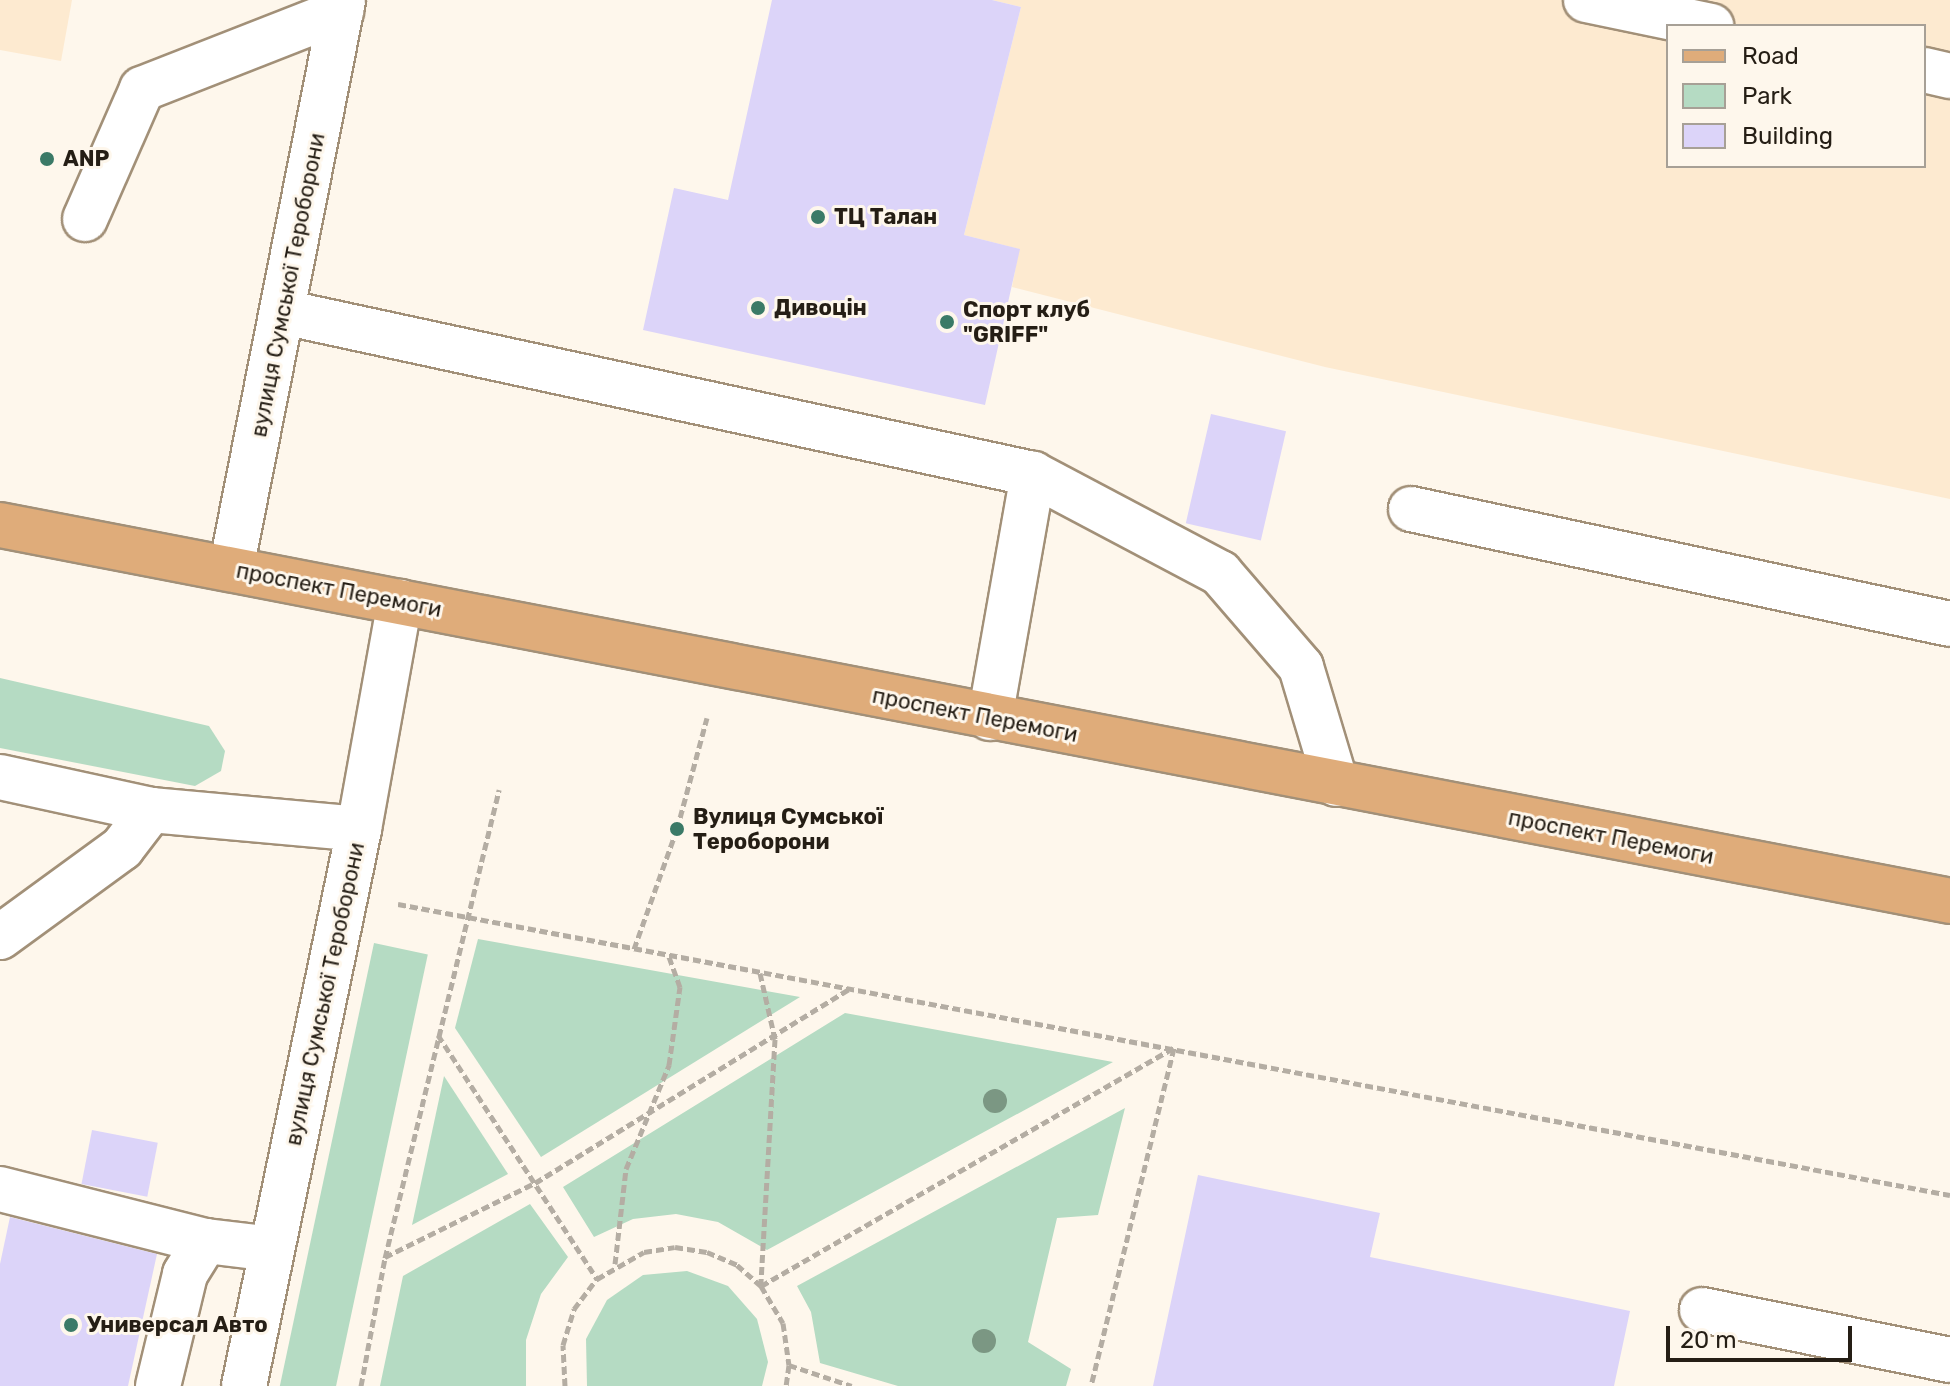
<!DOCTYPE html>
<meta charset="utf-8">
<style>
body{margin:0}
#map{position:relative;width:1950px;height:1386px;overflow:hidden;background:#fef7ec;font-family:Rubik,sans-serif}
div>[style]{position:absolute}
.built>*{inset:0;background:#fdead0}
.green>*{inset:0;background:#b5dbc3;transform-origin:0 0}
.building>*{inset:0;background:#dcd4f9;transform-origin:0 0}
.path>*{height:5px;margin-top:-2.5px;transform-origin:0;background:repeating-linear-gradient(90deg,#b4ada3 0 8px,transparent 0 12px)}
.roads{filter:drop-shadow(2px 0 #a29078) drop-shadow(-2px 0 #a29078) drop-shadow(0 2px #a29078) drop-shadow(0 -2px #a29078)}
.minor>*{height:44px;margin:-22px;padding:0 22px;transform-origin:22px;border-radius:22px;background:#fff}
.major>*{height:44px;margin:-22px;padding:0 22px;transform-origin:22px;border-radius:22px;background:#dfac7a}
.trees>*{width:24px;height:24px;margin:-12px;border-radius:50%;background:#7b9783}
.dots>*{width:22px;height:22px;translate:-50% -50%;box-sizing:border-box;border:4px solid #fef7ec;border-radius:50%}
span{translate:-50% -50%;white-space:nowrap;text-align:center;line-height:1.15;-webkit-text-stroke:6px #fef7ec;paint-order:stroke}
.poi-label{font-size:22px;color:#251e15;font-weight:700}
.left{translate:0 -50%;text-align:left}
.street-label{font-size:22px;color:#251e15}
.legend{position:absolute;left:1666px;top:24px;width:260px;height:144px;box-sizing:border-box;background:#fef7ec;border:2px solid #a7a096;margin:0;padding:10px 14px;list-style:none;font-size:24px;color:#251e15}
.legend li{display:flex;align-items:center;gap:16px;height:40px}
.legend b{width:40px;border:2px solid #a7a096}
.scale{position:absolute;left:1666px;top:1326px;width:186px;height:36px;box-sizing:border-box;border:4px solid #251e15;border-top:0;padding-left:10px;font-size:24px;line-height:28px;white-space:nowrap;color:#251e15;-webkit-text-stroke:6px #fef7ec;paint-order:stroke}
</style>
<div id="map">
<div class="built">
<i style="clip-path:polygon(0 0,72px 0,61px 61px,0 50px)"></i>
<i style="clip-path:polygon(evenodd,992px 0,1950px 0,1950px 499px,1325px 367px,1012px 287px,1019px 249px,964px 235px,1021px 7px,992px 0,1668px 26px,1924px 26px,1924px 166px,1668px 166px,1668px 26px)"></i>
</div>
<div class="green">
<i style="clip-path:polygon(0 678px,209px 726px,225px 751px,221px 771px,195px 786px,0 748px)"></i>
<i style="clip-path:polygon(478px 939px,800px 997px,541px 1157px,455px 1028px)"></i>
<i style="left:374px;top:943px;width:55px;height:453px;rotate:12deg"></i>
<i style="clip-path:polygon(845px 1013px,1113px 1062px,767px 1250px,718px 1222px,676px 1214px,633px 1219px,594px 1237px,563px 1187px)"></i>
<i style="clip-path:polygon(444px 1076px,508px 1174px,412px 1225px)"></i>
<i style="clip-path:polygon(1125px 1108px,1098px 1215px,1057px 1218px,1028px 1342px,1071px 1369px,1066px 1386px,898px 1386px,820px 1363px,811px 1312px,797px 1286px)"></i>
<i style="clip-path:polygon(530px 1204px,568px 1257px,541px 1294px,526px 1340px,526px 1386px,380px 1386px,403px 1276px)"></i>
<i style="clip-path:polygon(687px 1271px,728px 1286px,757px 1319px,768px 1362px,762px 1386px,587px 1386px,586px 1339px,607px 1300px,643px 1275px)"></i>
</div>
<div class="building">
<i style="clip-path:polygon(772px 0,992px 0,1021px 7px,964px 235px,1020px 249px,985px 405px,643px 330px,674px 188px,728px 200px)"></i>
<i style="left:1211px;top:414px;width:77px;height:112px;rotate:13deg"></i>
<i style="left:92px;top:1130px;width:67px;height:55px;rotate:11deg"></i>
<i style="clip-path:polygon(1198px 1175px,1380px 1213px,1370px 1257px,1630px 1311px,1614px 1386px,1153px 1386px)"></i>
<i style="clip-path:polygon(10px 1217px,157px 1254px,128px 1386px,0 1386px,0 1264px)"></i>
</div>
<div class="path">
<i style="left:398px;top:904px;width:1579px;rotate:10.62deg"></i>
<i style="left:634px;top:949px;width:127px;rotate:-70.3deg"></i>
<i style="left:677px;top:829px;width:115px;rotate:-74.9deg"></i>
<i style="left:760px;top:973px;width:68px;rotate:77.2deg"></i>
<i style="left:775px;top:1039px;width:246px;rotate:93.3deg"></i>
<i style="left:438px;top:1035px;width:291px;rotate:56.9deg"></i>
<i style="left:385px;top:1257px;width:167px;rotate:-26.3deg"></i>
<i style="left:535px;top:1183px;width:369px;rotate:-31.7deg"></i>
<i style="left:615px;top:1264px;width:96px;rotate:-83.4deg"></i>
<i style="left:626px;top:1169px;width:113px;rotate:-67.5deg"></i>
<i style="left:669px;top:1065px;width:79px;rotate:-82deg"></i>
<i style="left:680px;top:987px;width:33px;rotate:-110deg"></i>
<i style="left:761px;top:1286px;width:477px;rotate:-30deg"></i>
<i style="left:1174px;top:1048px;width:348px;rotate:103.8deg"></i>
<i style="left:789px;top:1365px;width:66px;rotate:18.4deg"></i>
<i style="left:361px;top:1386px;width:130px;rotate:-79.4deg"></i>
<i style="left:385px;top:1258px;width:482px;rotate:-76.3deg"></i>
<i style="left:565px;top:1386px;width:41px;rotate:-92.8deg"></i>
<i style="left:563px;top:1345px;width:38px;rotate:-73deg"></i>
<i style="left:574px;top:1309px;width:38px;rotate:-53deg"></i>
<i style="left:597px;top:1279px;width:54px;rotate:-29.9deg"></i>
<i style="left:644px;top:1252px;width:31px;rotate:-9deg"></i>
<i style="left:675px;top:1247px;width:32px;rotate:9deg"></i>
<i style="left:707px;top:1252px;width:33px;rotate:23deg"></i>
<i style="left:737px;top:1265px;width:32px;rotate:41deg"></i>
<i style="left:761px;top:1286px;width:43px;rotate:59.3deg"></i>
<i style="left:783px;top:1323px;width:42px;rotate:81.9deg"></i>
<i style="left:789px;top:1365px;width:21px;rotate:98deg"></i>
</div>
<div class="roads">
<div class="minor">
<i style="left:1586px;top:0;width:128px;rotate:11.7deg"></i>
<i style="left:1924px;top:70px;width:27px;rotate:13deg"></i>
<i style="left:85px;top:219px;width:142px;rotate:-66.3deg"></i>
<i style="left:142px;top:89px;width:214px;rotate:-21.4deg"></i>
<i style="left:283px;top:312px;width:767px;rotate:12.19deg"></i>
<i style="left:1033px;top:474px;width:212px;rotate:27.9deg"></i>
<i style="left:1220px;top:573px;width:124px;rotate:49.2deg"></i>
<i style="left:1301px;top:667px;width:122px;rotate:73.3deg"></i>
<i style="left:1411px;top:509px;width:551px;rotate:12.04deg"></i>
<i style="left:231px;top:569px;width:580px;rotate:-78.86deg"></i>
<i style="left:990px;top:718px;width:248px;rotate:-80deg"></i>
<i style="left:0;top:777px;width:155px;rotate:12.3deg"></i>
<i style="left:151px;top:810px;width:209px;rotate:5.2deg"></i>
<i style="left:0;top:937px;width:151px;rotate:-36.1deg"></i>
<i style="left:122px;top:848px;width:48px;rotate:-52.7deg"></i>
<i style="left:0;top:1189px;width:212px;rotate:14.2deg"></i>
<i style="left:206px;top:1241px;width:66px;rotate:6.9deg"></i>
<i style="left:1702px;top:1310px;width:253px;rotate:11.4deg"></i>
<i style="left:158px;top:1386px;width:115px;rotate:-76.4deg"></i>
<i style="left:185px;top:1274px;width:39px;rotate:-58deg"></i>
<i style="left:244px;top:1386px;width:569px;rotate:-78.33deg"></i>
<i style="left:359px;top:829px;width:231px;rotate:-79.8deg"></i>
</div>
<div class="major">
<i style="left:0;top:525px;width:1986px;rotate:10.91deg"></i>
</div>
</div>
<div class="trees">
<i style="left:995px;top:1101px"></i>
<i style="left:984px;top:1341px"></i>
</div>
<div class="dots">
<i style="left:47px;top:159px;background:#3b7a67"></i>
<i style="left:818px;top:217px;background:#3b7a67"></i>
<i style="left:758px;top:308px;background:#3b7a67"></i>
<i style="left:947px;top:322px;background:#3b7a67"></i>
<i style="left:677px;top:829px;background:#3b7a67"></i>
<i style="left:71px;top:1325px;background:#3b7a67"></i>
</div>
<div class="poi-label">
<span class="left" style="left:63px;top:159px">ANP</span>
<span class="left" style="left:834px;top:217px">ТЦ Талан</span>
<span class="left" style="left:774px;top:308px">Дивоцін</span>
<span class="left" style="left:963px;top:322px">Спорт клуб<br>"GRIFF"</span>
<span class="left" style="left:693px;top:829px">Вулиця Сумської<br>Тероборони</span>
<span class="left" style="left:87px;top:1325px">Универсал Авто</span>
</div>
<div class="street-label">
<span style="left:288px;top:285px;rotate:-79deg">вулиця Сумської Тероборони</span>
<span style="left:339px;top:590px;rotate:11deg">проспект Перемоги</span>
<span style="left:975px;top:715px;rotate:11deg">проспект Перемоги</span>
<span style="left:1611px;top:837px;rotate:11deg">проспект Перемоги</span>
<span style="left:325px;top:994px;rotate:-78deg">вулиця Сумської Тероборони</span>
</div>
<ul class="legend">
<li><b style="height:10px;background:#dfac7a"></b>Road</li>
<li><b style="height:22px;background:#b5dbc3"></b>Park</li>
<li><b style="height:22px;background:#dcd4f9"></b>Building</li>
</ul>
<div class="scale">20 m</div>
</div>
